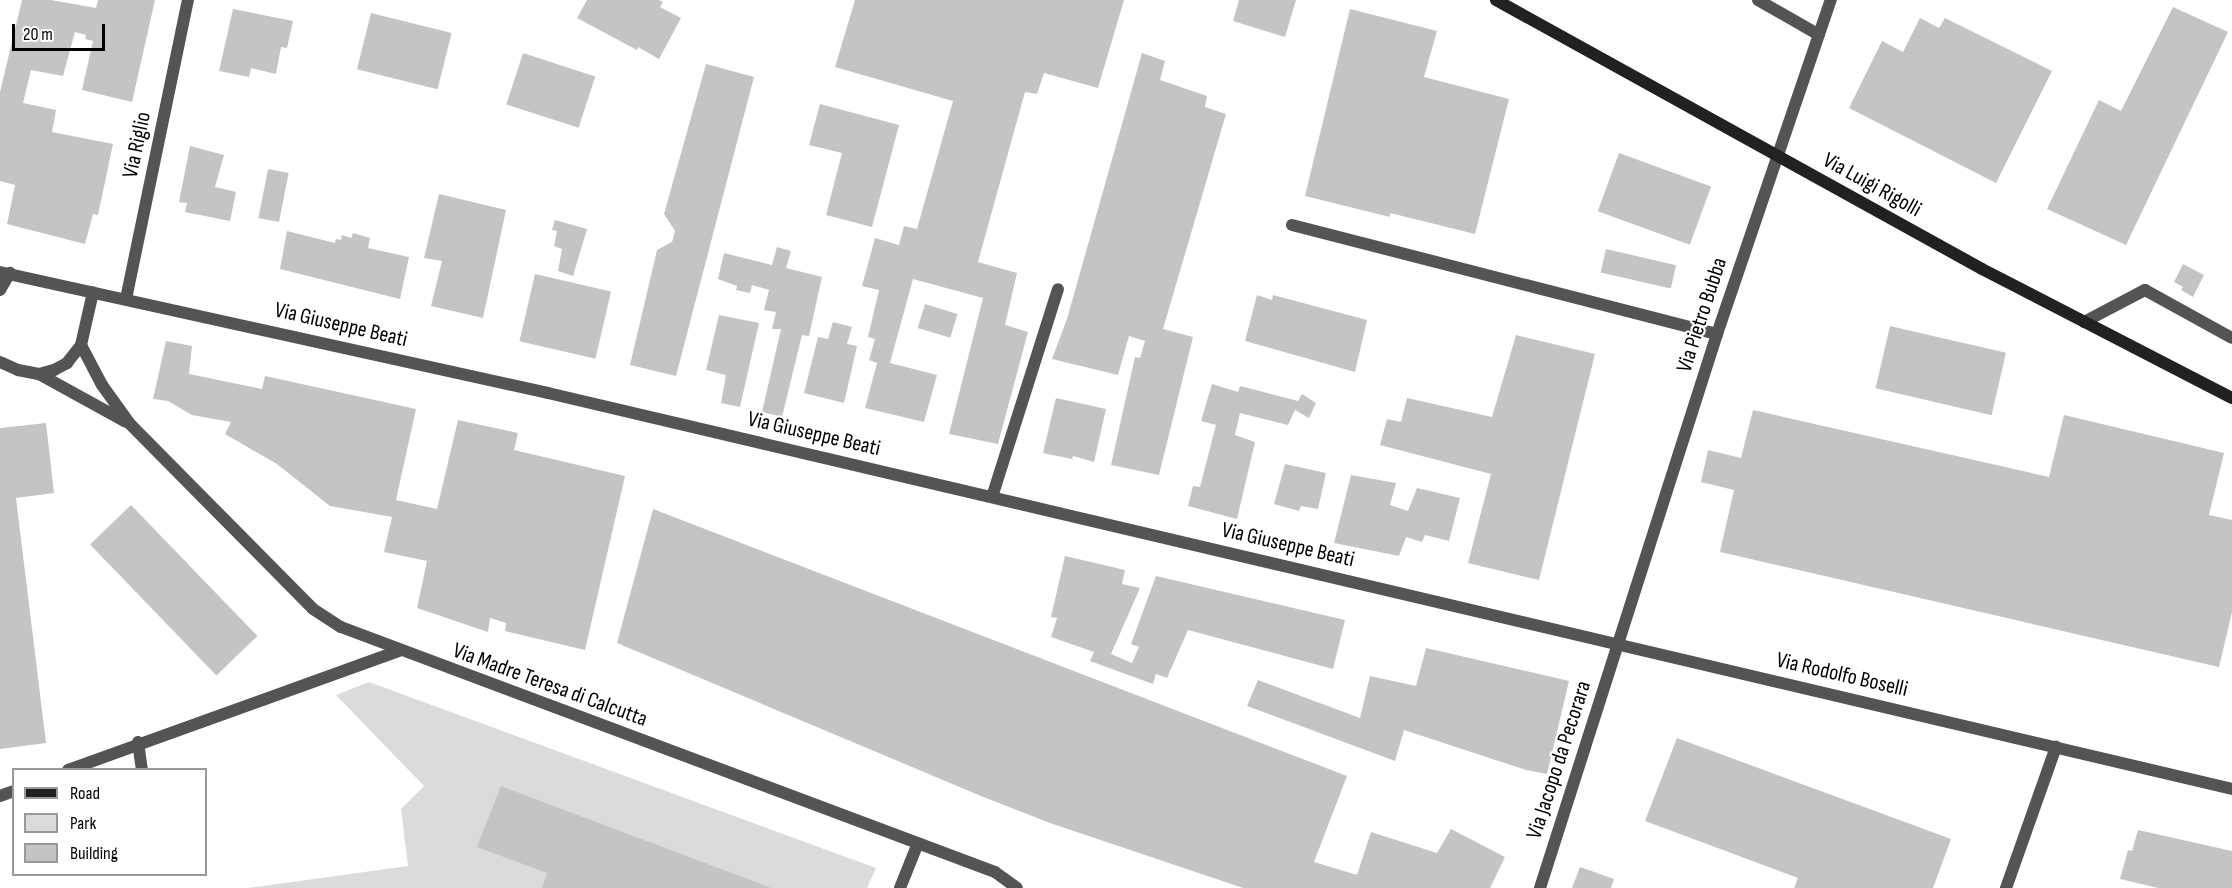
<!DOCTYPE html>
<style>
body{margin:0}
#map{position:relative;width:2232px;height:888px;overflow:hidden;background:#fff;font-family:"Sofia Sans Condensed",sans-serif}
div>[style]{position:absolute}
.green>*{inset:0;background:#dbdbdb}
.building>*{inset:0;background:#c4c4c4;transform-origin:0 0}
.service>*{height:12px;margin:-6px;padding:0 6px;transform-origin:6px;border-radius:6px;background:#545454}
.minor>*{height:12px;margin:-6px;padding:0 6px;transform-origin:6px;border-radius:6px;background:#545454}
.tertiary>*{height:12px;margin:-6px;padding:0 6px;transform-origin:6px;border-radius:6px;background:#545454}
.secondary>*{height:12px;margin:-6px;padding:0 6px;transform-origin:6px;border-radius:6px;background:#212121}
span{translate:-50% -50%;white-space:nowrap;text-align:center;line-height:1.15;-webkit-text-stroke:4.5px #fff;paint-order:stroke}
.street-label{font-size:22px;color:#000}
.legend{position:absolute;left:12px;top:768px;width:195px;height:108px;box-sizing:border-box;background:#fff;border:2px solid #999;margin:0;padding:8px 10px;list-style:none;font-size:18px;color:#000}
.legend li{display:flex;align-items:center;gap:12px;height:30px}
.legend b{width:30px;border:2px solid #999}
.scale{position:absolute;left:12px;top:24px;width:93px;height:27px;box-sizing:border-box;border:3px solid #000;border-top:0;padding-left:8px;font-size:18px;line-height:21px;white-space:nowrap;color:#000;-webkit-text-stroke:4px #fff;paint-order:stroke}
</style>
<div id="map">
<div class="green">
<i style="clip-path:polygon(369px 682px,876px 868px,867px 888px,248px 888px,408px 866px,401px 809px,424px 786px,336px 695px)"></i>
</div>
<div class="building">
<i style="clip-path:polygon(22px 0,51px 0,96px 8px,98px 0,155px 0,132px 102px,82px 90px,93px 41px,85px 39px,86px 35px,75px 32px,63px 76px,31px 70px,23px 103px,56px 110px,52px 132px,113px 144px,98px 215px,93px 214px,85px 244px,7px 224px,15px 185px,0 181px,0 92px)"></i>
<i style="clip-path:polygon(587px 0,659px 0,663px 2px,660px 7px,681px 18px,659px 59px,638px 47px,637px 50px,577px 18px)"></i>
<i style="clip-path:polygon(855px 0,1124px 0,1098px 88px,1044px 73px,1037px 94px,1025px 92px,978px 262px,1017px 273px,1005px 325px,1028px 332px,998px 444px,949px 434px,983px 298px,913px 279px,890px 363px,937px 375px,924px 422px,865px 408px,877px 363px,869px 360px,875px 339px,868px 337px,879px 290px,862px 286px,875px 238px,899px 245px,904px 226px,917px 229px,953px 101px,835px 67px)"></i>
<i style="clip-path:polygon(1239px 0,1296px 0,1285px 37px,1233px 21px)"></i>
<i style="clip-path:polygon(2173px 7px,2228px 32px,2126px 245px,2047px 209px,2099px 100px,2121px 111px)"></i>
<i style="clip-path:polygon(233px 9px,293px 21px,287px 48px,281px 47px,276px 74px,251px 68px,249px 77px,219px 71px)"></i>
<i style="clip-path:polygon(1350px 9px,1437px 31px,1424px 77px,1509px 99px,1475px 234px,1390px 213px,1390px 217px,1305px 196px)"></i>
<i style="left:371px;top:13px;width:83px;height:58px;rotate:14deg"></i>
<i style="clip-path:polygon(1920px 18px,1939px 28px,1945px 18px,2052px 71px,1996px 183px,1849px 108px,1882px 41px,1903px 52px)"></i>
<i style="left:523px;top:53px;width:76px;height:54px;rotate:18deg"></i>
<i style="clip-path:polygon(1142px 53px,1165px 61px,1160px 80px,1207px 96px,1205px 107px,1226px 114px,1163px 329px,1193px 337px,1159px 475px,1111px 465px,1135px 357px,1140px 358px,1145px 341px,1129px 336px,1118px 375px,1052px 359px,1067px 319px)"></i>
<i style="clip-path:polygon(706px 64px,754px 77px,676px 376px,630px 365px,657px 250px,672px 242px,675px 231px,664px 214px)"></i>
<i style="clip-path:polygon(820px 104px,899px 125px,872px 227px,826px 215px,842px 153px,809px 145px)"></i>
<i style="clip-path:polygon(190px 146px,224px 155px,215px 187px,236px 192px,230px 221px,185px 212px,187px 203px,179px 202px)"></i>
<i style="left:1619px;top:153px;width:98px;height:62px;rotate:20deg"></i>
<i style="left:268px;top:169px;width:21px;height:50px;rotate:11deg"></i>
<i style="clip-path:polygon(439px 194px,506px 210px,483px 318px,431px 306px,442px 261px,424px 258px)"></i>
<i style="clip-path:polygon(555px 220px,587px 229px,573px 276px,558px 271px,562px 249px,554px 246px,557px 231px,552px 230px)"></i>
<i style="clip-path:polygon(287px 231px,335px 243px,336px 239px,341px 240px,342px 235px,351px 238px,353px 233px,370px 238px,368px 248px,409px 257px,400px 299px,280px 269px)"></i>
<i style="clip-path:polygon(777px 247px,791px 251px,786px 268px,822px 277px,809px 336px,802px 335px,782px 417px,762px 412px,781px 329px,772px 329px,776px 312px,764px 310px,769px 290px,752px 285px,750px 293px,736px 290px,737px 286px,718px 279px,724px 253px,772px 265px)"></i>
<i style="left:1606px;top:249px;width:72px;height:24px;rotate:13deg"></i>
<i style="clip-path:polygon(2183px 264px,2204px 275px,2193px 297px,2181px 290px,2183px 287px,2174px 282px)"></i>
<i style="left:535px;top:274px;width:78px;height:69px;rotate:13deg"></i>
<i style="clip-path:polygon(1257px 295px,1272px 300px,1273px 295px,1367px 320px,1355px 372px,1245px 341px)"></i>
<i style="left:925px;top:304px;width:34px;height:25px;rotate:17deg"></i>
<i style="clip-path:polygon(719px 315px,759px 323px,740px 407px,721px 403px,726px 375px,706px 370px)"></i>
<i style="clip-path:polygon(833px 322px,852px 327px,847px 344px,857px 346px,844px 403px,804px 393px,818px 337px,828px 339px)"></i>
<i style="left:1890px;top:326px;width:119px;height:64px;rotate:13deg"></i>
<i style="clip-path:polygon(1516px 335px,1595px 354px,1539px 580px,1468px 563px,1491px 474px,1380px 445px,1387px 419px,1401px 422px,1407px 398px,1492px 417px)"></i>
<i style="clip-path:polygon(166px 341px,192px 346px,189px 374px,262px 389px,265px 376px,416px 409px,396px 500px,437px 509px,458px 420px,518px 433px,514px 450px,625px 476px,585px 650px,505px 631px,506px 623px,490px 618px,488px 632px,417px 608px,427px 561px,384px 552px,392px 517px,330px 506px,277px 464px,225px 434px,231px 422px,192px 415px,168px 401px,153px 399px)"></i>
<i style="clip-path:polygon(1212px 384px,1238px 392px,1240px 386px,1298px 401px,1302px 394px,1316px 403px,1309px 418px,1295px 410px,1288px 425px,1240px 413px,1235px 435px,1255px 442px,1237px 519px,1188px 506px,1193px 486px,1200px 487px,1216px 425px,1201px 421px)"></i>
<i style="clip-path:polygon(1056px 398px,1106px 409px,1094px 462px,1073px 456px,1072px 459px,1043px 453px)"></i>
<i style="clip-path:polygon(1753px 410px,2049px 477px,2064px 415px,2224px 453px,2209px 515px,2232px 520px,2232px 612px,2219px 667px,1720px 552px,1734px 490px,1701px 482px,1708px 450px,1741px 458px)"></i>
<i style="clip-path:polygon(46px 423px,54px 493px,16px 498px,46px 743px,0 749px,0 428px)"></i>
<i style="clip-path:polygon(1285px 464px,1326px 473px,1318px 509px,1301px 506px,1299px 511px,1274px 504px)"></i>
<i style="clip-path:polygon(1351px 475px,1396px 483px,1390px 505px,1408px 511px,1417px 488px,1460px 498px,1449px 541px,1425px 535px,1422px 542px,1406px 537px,1399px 556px,1334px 543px)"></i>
<i style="left:131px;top:505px;width:182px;height:57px;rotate:46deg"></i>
<i style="clip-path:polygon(653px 509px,1347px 776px,1314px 862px,1357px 875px,1371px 832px,1437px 853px,1451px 829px,1505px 857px,1490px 888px,1243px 888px,1050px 823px,981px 796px,617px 643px)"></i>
<i style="clip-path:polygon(1065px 556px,1125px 570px,1122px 584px,1140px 588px,1111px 654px,1132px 663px,1139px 647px,1131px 644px,1156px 576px,1345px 620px,1333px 669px,1188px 630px,1167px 678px,1156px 674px,1153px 684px,1090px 661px,1094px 652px,1051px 637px,1057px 618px,1051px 617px)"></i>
<i style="clip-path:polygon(1426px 648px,1569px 681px,1547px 774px,1526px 770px,1404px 730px,1395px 761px,1247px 706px,1258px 680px,1360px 718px,1370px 676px,1416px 686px)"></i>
<i style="clip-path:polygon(1677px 738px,1951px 839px,1933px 888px,1794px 888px,1798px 878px,1645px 821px)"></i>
<i style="clip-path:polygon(501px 786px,771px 888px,542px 888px,547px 873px,477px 847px)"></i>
<i style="clip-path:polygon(2138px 830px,2232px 851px,2232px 888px,2158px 888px,2120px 879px,2128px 850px,2132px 851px)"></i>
<i style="clip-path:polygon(1580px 867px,1614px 879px,1611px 888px,1572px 888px)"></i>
</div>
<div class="service">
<i style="left:2084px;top:322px;width:69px;rotate:-27.7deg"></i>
<i style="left:2145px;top:290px;width:99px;rotate:28.9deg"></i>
<i style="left:138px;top:742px;width:28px;rotate:82deg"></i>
<i style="left:2006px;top:888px;width:150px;rotate:-70.5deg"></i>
</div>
<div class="minor">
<i style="left:1758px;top:0;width:70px;rotate:29.8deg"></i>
<i style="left:1292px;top:225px;width:439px;rotate:14.4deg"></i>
<i style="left:0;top:290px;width:20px;rotate:-60deg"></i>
<i style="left:126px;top:299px;width:305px;rotate:-78.3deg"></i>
<i style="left:81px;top:345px;width:45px;rotate:62.3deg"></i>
<i style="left:102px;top:385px;width:48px;rotate:54.3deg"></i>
<i style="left:130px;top:424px;width:260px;rotate:45.3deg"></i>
<i style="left:313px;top:609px;width:33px;rotate:33deg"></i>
<i style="left:341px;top:627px;width:698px;rotate:20.54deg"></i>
<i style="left:995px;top:872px;width:27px;rotate:36deg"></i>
<i style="left:0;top:362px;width:20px;rotate:24deg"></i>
<i style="left:18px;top:370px;width:21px;rotate:11deg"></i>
<i style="left:39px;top:374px;width:16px;rotate:-15deg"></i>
<i style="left:54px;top:370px;width:15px;rotate:-28deg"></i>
<i style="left:67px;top:363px;width:23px;rotate:-52deg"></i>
<i style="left:81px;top:345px;width:54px;rotate:-77.2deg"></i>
<i style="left:39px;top:374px;width:99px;rotate:28.9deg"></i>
<i style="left:992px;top:497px;width:218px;rotate:-72.4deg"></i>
<i style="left:68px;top:770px;width:352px;rotate:-19.8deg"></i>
<i style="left:0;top:796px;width:15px;rotate:-20deg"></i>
<i style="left:900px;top:888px;width:48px;rotate:-68.2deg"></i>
<i style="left:1540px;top:888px;width:582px;rotate:-72.28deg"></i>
<i style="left:1717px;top:334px;width:353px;rotate:-71.2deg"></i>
</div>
<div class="tertiary">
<i style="left:0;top:272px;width:561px;rotate:12.45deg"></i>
<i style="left:548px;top:393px;width:1730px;rotate:13.23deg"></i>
</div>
<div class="secondary">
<i style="left:1496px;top:0;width:555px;rotate:28.96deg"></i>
<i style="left:1982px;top:269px;width:281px;rotate:27.3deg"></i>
</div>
<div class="street-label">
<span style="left:137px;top:145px;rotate:-78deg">Via Riglio</span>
<span style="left:1872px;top:185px;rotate:29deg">Via Luigi Rigolli</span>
<span style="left:1702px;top:315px;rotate:-72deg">Via Pietro Bubba</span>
<span style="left:341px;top:325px;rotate:13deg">Via Giuseppe Beati</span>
<span style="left:814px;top:434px;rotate:13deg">Via Giuseppe Beati</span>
<span style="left:1288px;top:545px;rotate:13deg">Via Giuseppe Beati</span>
<span style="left:1842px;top:675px;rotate:13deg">Via Rodolfo Boselli</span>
<span style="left:550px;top:685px;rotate:20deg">Via Madre Teresa di Calcutta</span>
<span style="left:1559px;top:760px;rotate:-72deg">Via Jacopo da Pecorara</span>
</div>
<ul class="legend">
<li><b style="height:8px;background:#212121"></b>Road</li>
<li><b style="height:16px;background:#dbdbdb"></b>Park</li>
<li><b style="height:16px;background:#c4c4c4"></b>Building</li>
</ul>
<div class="scale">20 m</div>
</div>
